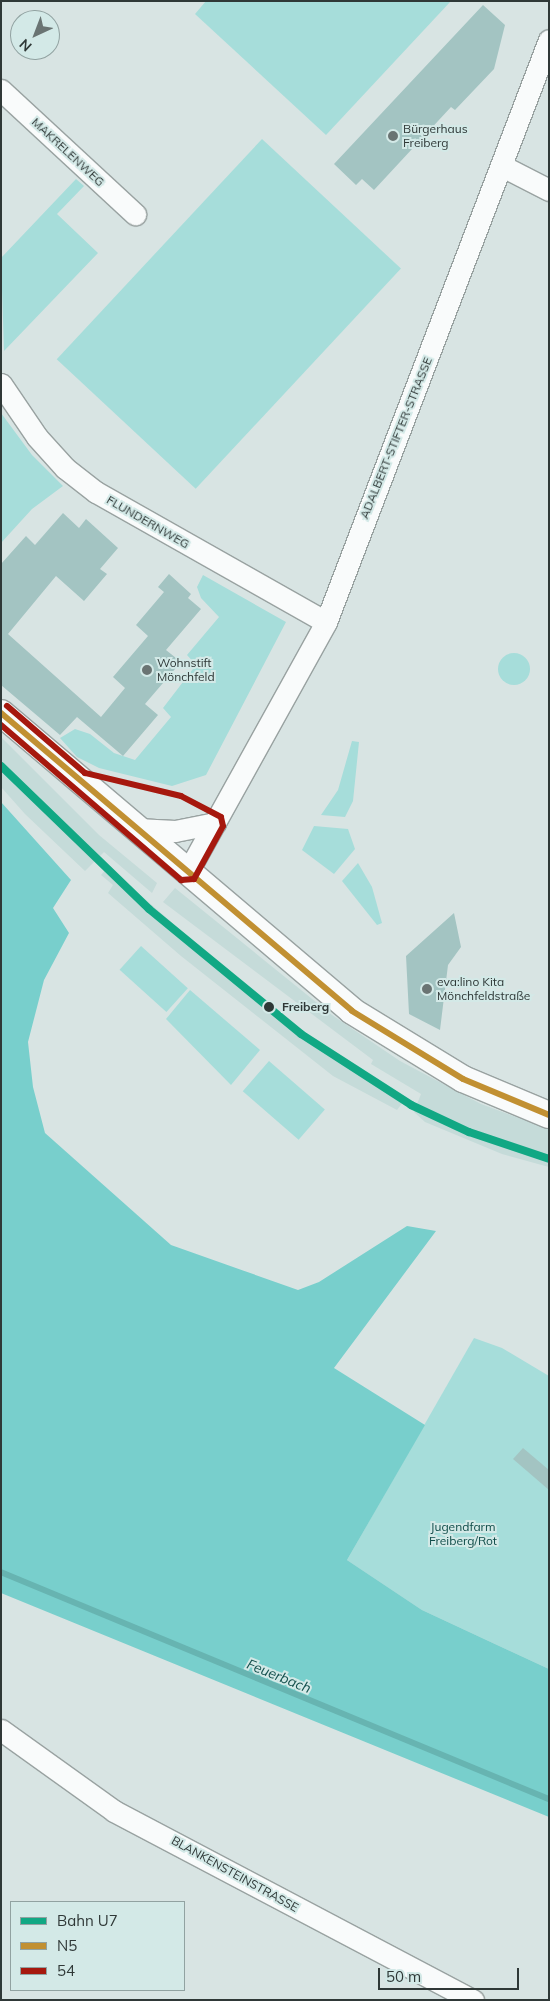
<!DOCTYPE html>
<meta charset="utf-8">
<style>
body{margin:0}
#map{position:relative;width:550px;height:2001px;overflow:hidden;background:#d8e4e3;font-family:Mulish,sans-serif}
div>[style]{position:absolute}
.built>*{inset:0;background:#c5dbd9}
.green>*{inset:0;background:#a6ddda;transform-origin:0 0}
.round{border-radius:50%}
.forest>*{inset:0;background:#78cfcc}
.stream>*{height:5.5px;margin:-2.75px;padding:0 2.75px;transform-origin:2.75px;border-radius:2.75px;background:#67b4b1}
.building>*{inset:0;background:#a3c4c2}
.roads{filter:drop-shadow(1px 0 #99a2a1) drop-shadow(-1px 0 #99a2a1) drop-shadow(0 1px #99a2a1) drop-shadow(0 -1px #99a2a1)}
.minor>*{height:21px;margin:-10.5px;padding:0 10.5px;transform-origin:10.5px;border-radius:10.5px;background:#f9fbfb}
.major>*{height:26px;margin:-13px;padding:0 13px;transform-origin:13px;border-radius:13px;background:#f9fbfb}
.bus-1>*{height:6px;margin:-3px;padding:0 3px;transform-origin:3px;border-radius:3px;background:#c19032}
.bus-2>*{height:6px;margin:-3px;padding:0 3px;transform-origin:3px;border-radius:3px;background:#a6180e}
.rail-1>*{height:8px;margin:-4px;padding:0 4px;transform-origin:4px;border-radius:4px;background:#11a884}
.dots>*{width:14px;height:14px;translate:-50% -50%;box-sizing:border-box;border:2px solid #d3e9e7;border-radius:50%}
span{translate:-50% -50%;white-space:nowrap;text-align:center;line-height:1.15;-webkit-text-stroke:4px #d3e9e7;paint-order:stroke}
.poi-label{font-size:12px;color:#2f3837}
.left{translate:0 -50%;text-align:left}
.street-label{font-size:12px;color:#2f3837}
.stop-label{font-size:12px;color:#2f3837;font-weight:700}
.park-label{font-size:12px;color:#0f4c49}
.water-label{font-size:14px;color:#15514e;font-style:italic}
.frame{position:absolute;inset:0;border:2px solid #2f3837;pointer-events:none}
.legend{position:absolute;left:10px;top:1901px;width:175px;height:90px;box-sizing:border-box;background:#d3e9e7;border:1px solid #91a2a1;margin:0;padding:6px 9px;list-style:none;font-size:15px;color:#2f3837}
.legend li{display:flex;align-items:center;gap:10px;height:25px}
.legend b{width:25px;border:1px solid #91a2a1}
.north{position:absolute;left:10px;top:10px;width:50px;height:50px;box-sizing:border-box;background:#d3e9e7;border:1px solid #91a2a1;border-radius:50%;rotate:223deg;font-size:14px;font-weight:700;line-height:20px;text-align:center;color:#2f3837}
.north::after{content:'';display:block;margin:auto;width:18px;height:22px;background:#6a7473;clip-path:polygon(50% 0,100% 100%,50% 72%,0 100%)}
.scale{position:absolute;left:378px;top:1968px;width:141px;height:22px;box-sizing:border-box;border:2px solid #2f3837;border-top:0;padding-left:6px;font-size:15px;line-height:18px;white-space:nowrap;color:#2f3837;-webkit-text-stroke:4px #d3e9e7;paint-order:stroke}
</style>
<div id="map">
<div class="built">
<i style="clip-path:polygon(1px 737px,99px 835px,157px 883px,152px 893px,104px 852px,85px 871px,25px 814px,1px 787px)"></i>
<i style="clip-path:polygon(108px 867px,268px 1006px,339px 1057px,406px 1098px,397px 1110px,333px 1076px,181px 956px,108px 893px,113px 885px,101px 875px)"></i>
<i style="clip-path:polygon(175px 888px,332px 1015px,400px 1061px,481px 1104px,549px 1129px,549px 1167px,502px 1154px,425px 1122px,414px 1112px,421px 1094px,371px 1064px,373px 1060px,163px 902px)"></i>
</div>
<div class="green">
<i style="clip-path:polygon(206px 1px,451px 1px,326px 135px,195px 14px)"></i>
<i style="left:262px;top:139px;width:190px;height:301px;rotate:43deg"></i>
<i style="clip-path:polygon(76px 179px,84px 186px,57px 214px,98px 253px,4px 351px,1px 258px)"></i>
<i style="clip-path:polygon(1px 413px,32px 455px,63px 486px,32px 509px,1px 543px)"></i>
<i style="clip-path:polygon(203px 575px,286px 622px,206px 775px,172px 786px,99px 768px,77px 757px,60px 738px,75px 729px,90px 734px,114px 753px,135px 760px,171px 717px,163px 708px,196px 665px,187px 655px,219px 617px,201px 598px,197px 587px)"></i>
<i class="round" style="left:498px;top:653px;width:32px;height:32px"></i>
<i style="clip-path:polygon(352px 741px,359px 742px,353px 801px,345px 817px,321px 815px,338px 790px)"></i>
<i style="clip-path:polygon(314px 826px,348px 829px,355px 849px,334px 874px,302px 850px)"></i>
<i style="clip-path:polygon(358px 863px,372px 887px,382px 923px,377px 925px,342px 881px)"></i>
<i style="left:141px;top:946px;width:63px;height:32px;rotate:42deg"></i>
<i style="clip-path:polygon(190px 990px,260px 1050px,231px 1085px,166px 1019px)"></i>
<i style="left:269px;top:1061px;width:74px;height:40px;rotate:41deg"></i>
<i style="clip-path:polygon(474px 1338px,502px 1348px,549px 1376px,549px 1669px,422px 1610px,347px 1560px)"></i>
</div>
<div class="forest">
<i style="clip-path:polygon(1px 802px,71px 880px,53px 908px,69px 933px,44px 980px,28px 1042px,33px 1087px,45px 1133px,171px 1245px,298px 1290px,319px 1282px,407px 1226px,436px 1231px,334px 1368px,425px 1425px,347px 1560px,422px 1610px,549px 1669px,549px 1817px,1px 1593px)"></i>
</div>
<div class="stream">
<i style="left:1px;top:1572px;width:593px;rotate:22.5deg"></i>
</div>
<div class="building">
<i style="clip-path:polygon(483px 5px,505px 25px,494px 69px,455px 110px,451px 107px,374px 190px,362px 179px,356px 185px,334px 164px)"></i>
<i style="clip-path:polygon(63px 513px,79px 528px,86px 519px,118px 548px,100px 569px,107px 574px,84px 601px,56px 576px,8px 634px,101px 717px,125px 688px,113px 677px,148px 636px,136px 625px,164px 592px,158px 587px,169px 574px,191px 594px,188px 598px,201px 609px,166px 650px,181px 662px,145px 704px,158px 715px,123px 756px,77px 717px,60px 735px,1px 685px,1px 564px,26px 536px,35px 545px)"></i>
<i style="clip-path:polygon(454px 913px,461px 947px,448px 965px,440px 1030px,409px 1014px,406px 956px)"></i>
<i style="clip-path:polygon(523px 1448px,549px 1470px,549px 1490px,513px 1459px)"></i>
</div>
<div class="roads">
<div class="minor">
<i style="left:1px;top:90px;width:183px;rotate:42.8deg"></i>
<i style="left:502px;top:166px;width:53px;rotate:27.1deg"></i>
<i style="left:1px;top:384px;width:64px;rotate:55.8deg"></i>
<i style="left:37px;top:437px;width:42px;rotate:47.9deg"></i>
<i style="left:65px;top:468px;width:39px;rotate:38deg"></i>
<i style="left:96px;top:492px;width:264px;rotate:29.5deg"></i>
<i style="left:137px;top:829px;width:38px;rotate:3deg"></i>
<i style="left:175px;top:831px;width:41px;rotate:-11.3deg"></i>
<i style="left:187px;top:873px;width:287px;rotate:-61deg"></i>
<i style="left:326px;top:622px;width:623px;rotate:-69.04deg"></i>
<i style="left:1px;top:1730px;width:139px;rotate:35.6deg"></i>
<i style="left:114px;top:1811px;width:406px;rotate:27.8deg"></i>
</div>
<div class="major">
<i style="left:1px;top:713px;width:460px;rotate:40.3deg"></i>
<i style="left:352px;top:1011px;width:130px;rotate:31.5deg"></i>
<i style="left:463px;top:1079px;width:93px;rotate:22.7deg"></i>
</div>
</div>
<div class="bus-1">
<i style="left:1px;top:713px;width:460px;rotate:40.3deg"></i>
<i style="left:352px;top:1011px;width:130px;rotate:31.5deg"></i>
<i style="left:463px;top:1079px;width:93px;rotate:22.7deg"></i>
</div>
<div class="bus-2">
<i style="left:1px;top:725px;width:238px;rotate:40.7deg"></i>
<i style="left:181px;top:880px;width:13px;rotate:-4deg"></i>
<i style="left:194px;top:879px;width:60px;rotate:-61.3deg"></i>
<i style="left:223px;top:826px;width:9px;rotate:-103deg"></i>
<i style="left:221px;top:817px;width:45px;rotate:-152.3deg"></i>
<i style="left:181px;top:796px;width:99px;rotate:-166.5deg"></i>
<i style="left:85px;top:773px;width:103px;rotate:-139.3deg"></i>
</div>
<div class="rail-1">
<i style="left:1px;top:766px;width:206px;rotate:44deg"></i>
<i style="left:149px;top:909px;width:197px;rotate:39.4deg"></i>
<i style="left:301px;top:1034px;width:131px;rotate:32.8deg"></i>
<i style="left:411px;top:1105px;width:64px;rotate:25deg"></i>
<i style="left:469px;top:1132px;width:84px;rotate:18.6deg"></i>
</div>
<div class="dots">
<i style="left:393px;top:136px;background:#6a7473"></i>
<i style="left:147px;top:670px;background:#6a7473"></i>
<i style="left:427px;top:989px;background:#6a7473"></i>
<i style="left:269px;top:1007px;background:#2f3837"></i>
</div>
<div class="poi-label">
<span class="left" style="left:403px;top:136px">Bürgerhaus<br>Freiberg</span>
<span class="left" style="left:157px;top:670px">Wohnstift<br>Mönchfeld</span>
<span class="left" style="left:437px;top:989px">eva:lino Kita<br>Mönchfeldstraße</span>
</div>
<div class="street-label">
<span style="left:68px;top:152px;rotate:43deg">MAKRELENWEG</span>
<span style="left:396px;top:438px;rotate:-68deg">ADALBERT-STIFTER-STRASSE</span>
<span style="left:148px;top:522px;rotate:30deg">FLUNDERNWEG</span>
<span style="left:235px;top:1874px;rotate:29deg">BLANKENSTEINSTRASSE</span>
</div>
<div class="stop-label">
<span class="left" style="left:282px;top:1007px">Freiberg</span>
</div>
<div class="park-label">
<span style="left:463px;top:1534px">Jugendfarm<br>Freiberg/Rot</span>
</div>
<div class="water-label">
<span style="left:279px;top:1676px;rotate:22deg">Feuerbach</span>
</div>
<div class="frame"></div>
<ul class="legend">
<li><b style="height:6px;background:#11a884"></b>Bahn U7</li>
<li><b style="height:6px;background:#c19032"></b>N5</li>
<li><b style="height:6px;background:#a6180e"></b>54</li>
</ul>
<div class="north">N</div>
<div class="scale">50 m</div>
</div>
